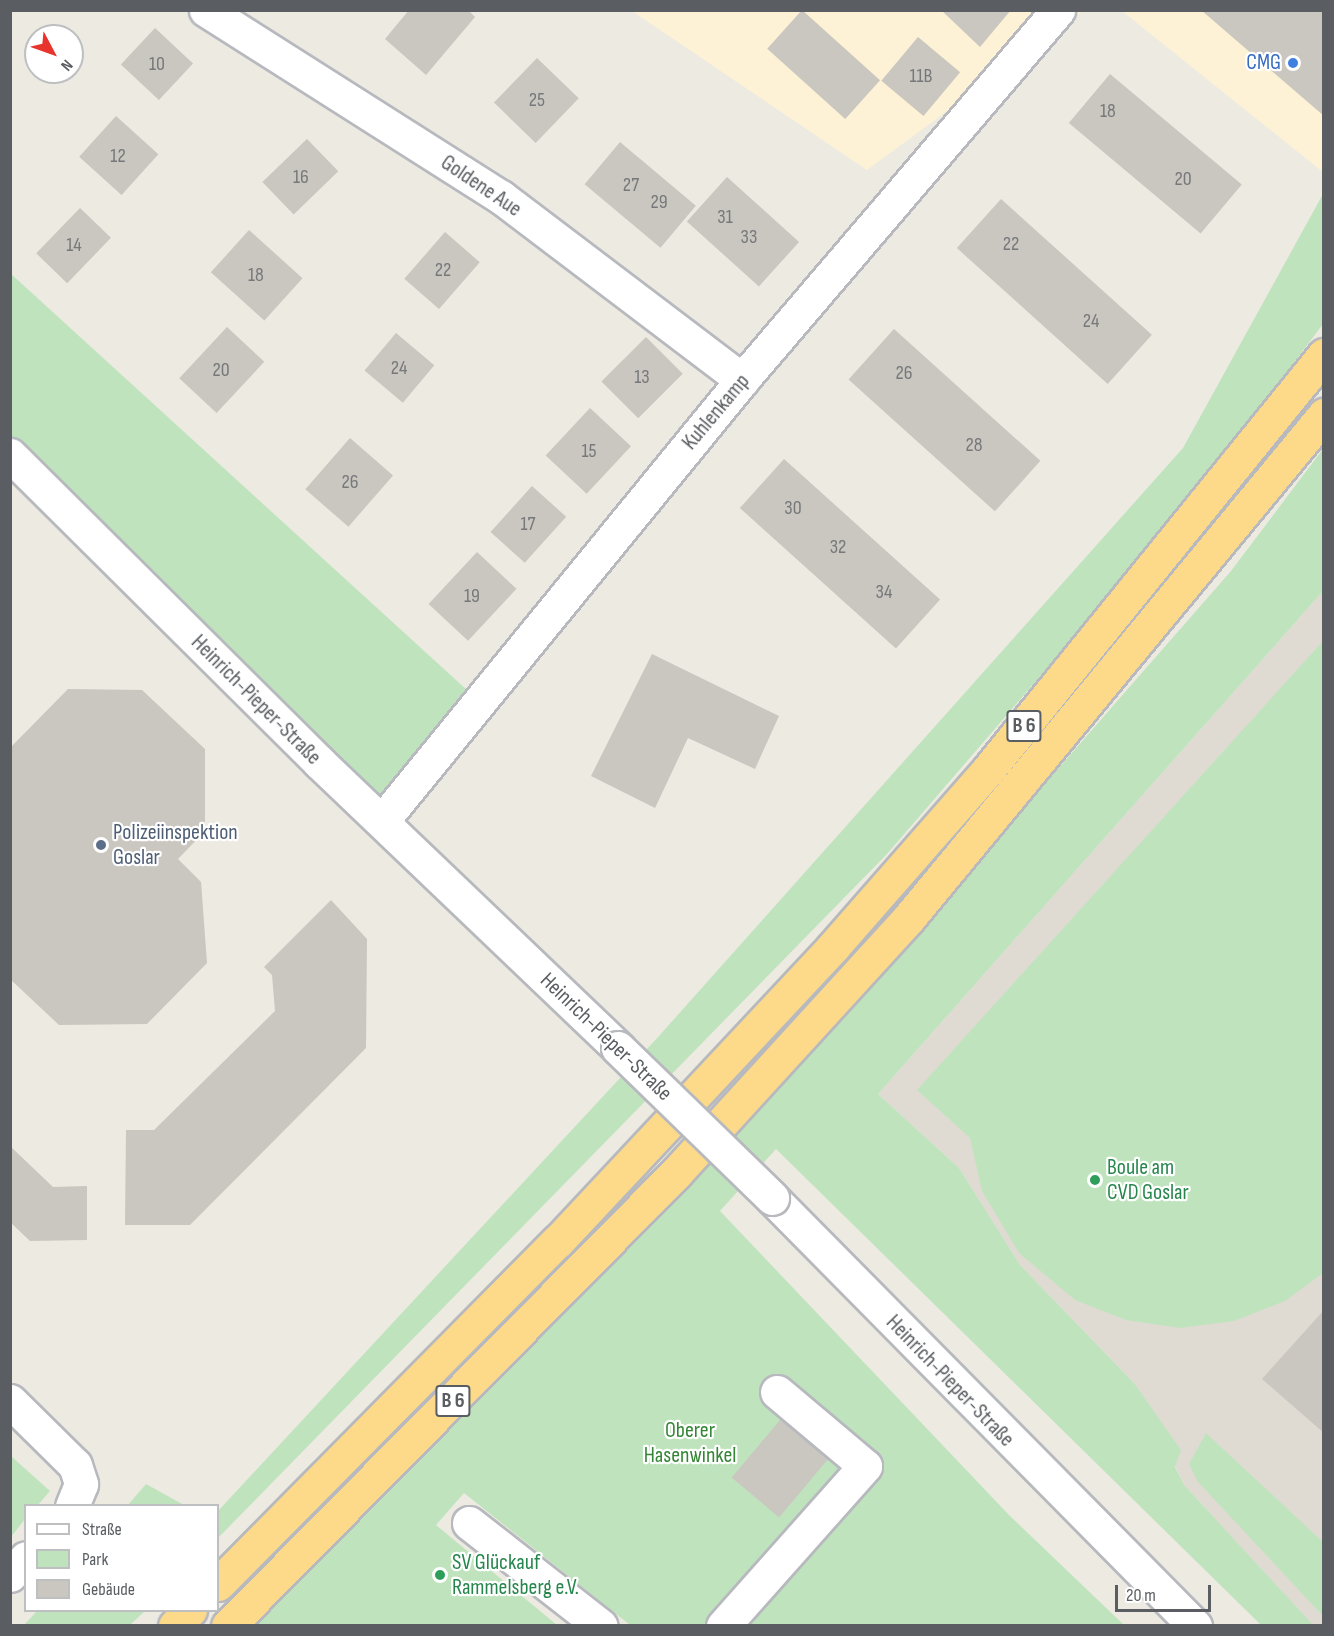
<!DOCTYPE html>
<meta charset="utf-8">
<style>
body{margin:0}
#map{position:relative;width:1334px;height:1636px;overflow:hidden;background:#edeae1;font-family:"Sofia Sans Condensed",sans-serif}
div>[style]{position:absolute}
.commercial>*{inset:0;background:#fdf2d5}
.education>*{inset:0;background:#dfdbd2}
.green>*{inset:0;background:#bfe4bd}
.building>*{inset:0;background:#cac6c0;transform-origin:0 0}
.roads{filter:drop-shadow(2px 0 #b7b9be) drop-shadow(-2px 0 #b7b9be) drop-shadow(0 2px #b7b9be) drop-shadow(0 -2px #b7b9be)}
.minor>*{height:33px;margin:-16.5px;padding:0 16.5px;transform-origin:16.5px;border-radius:16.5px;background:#fff}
.highway>*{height:33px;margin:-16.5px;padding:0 16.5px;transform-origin:16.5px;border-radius:16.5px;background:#fcda89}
.bridges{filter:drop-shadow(2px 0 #b7b9be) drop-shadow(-2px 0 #b7b9be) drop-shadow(0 2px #b7b9be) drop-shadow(0 -2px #b7b9be)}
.minor-bridge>*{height:33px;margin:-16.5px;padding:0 16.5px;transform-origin:16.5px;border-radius:16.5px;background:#fff}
.dots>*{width:16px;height:16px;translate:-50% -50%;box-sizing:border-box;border:3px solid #fff;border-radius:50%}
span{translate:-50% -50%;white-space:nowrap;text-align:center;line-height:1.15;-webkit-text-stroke:4.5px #fff;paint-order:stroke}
.number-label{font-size:20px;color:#76787a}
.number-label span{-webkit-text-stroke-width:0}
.shield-label span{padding:2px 4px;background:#fff;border:2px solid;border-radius:4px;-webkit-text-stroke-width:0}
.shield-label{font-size:21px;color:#5a5e62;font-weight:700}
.shop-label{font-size:22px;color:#366cbe}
.right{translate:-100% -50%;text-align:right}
.street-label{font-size:22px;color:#5a5e62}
.service-label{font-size:22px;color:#4e5e75}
.left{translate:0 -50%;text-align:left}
.leisure-label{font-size:22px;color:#27864d}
.park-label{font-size:22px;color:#358536}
.frame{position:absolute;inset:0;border:12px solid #5a5e62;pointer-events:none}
.legend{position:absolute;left:24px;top:1504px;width:195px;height:108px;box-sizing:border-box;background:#fff;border:2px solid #bdbfc0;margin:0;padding:8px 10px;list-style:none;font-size:18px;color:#5a5e62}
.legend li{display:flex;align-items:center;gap:12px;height:30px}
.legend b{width:30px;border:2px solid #bdbfc0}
.north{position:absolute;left:24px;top:24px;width:60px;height:60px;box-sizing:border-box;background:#fff;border:2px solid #bdbfc0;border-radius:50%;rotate:131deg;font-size:16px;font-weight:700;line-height:24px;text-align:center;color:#5a5e62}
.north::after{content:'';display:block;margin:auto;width:21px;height:27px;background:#e7342c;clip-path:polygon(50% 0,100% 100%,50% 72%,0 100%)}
.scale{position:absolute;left:1115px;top:1585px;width:96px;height:27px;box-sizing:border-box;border:3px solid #5a5e62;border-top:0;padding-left:8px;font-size:18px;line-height:21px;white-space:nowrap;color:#5a5e62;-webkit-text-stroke:4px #fff;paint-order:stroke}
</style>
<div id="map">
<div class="commercial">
<i style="clip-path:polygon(632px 11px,1083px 11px,867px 170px)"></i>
<i style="clip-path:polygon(1122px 11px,1323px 11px,1323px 172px)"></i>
</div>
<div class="education">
<i style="clip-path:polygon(1323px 591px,1323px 1625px,1312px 1625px,1185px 1486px,1134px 1383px,1020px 1265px,959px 1168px,878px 1094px)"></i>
</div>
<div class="green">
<i style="clip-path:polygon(1323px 194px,1323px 324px,1186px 507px,887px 854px,218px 1538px,218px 1511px,659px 1036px,1183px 448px)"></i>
<i style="clip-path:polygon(10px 273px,479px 701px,382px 821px,11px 456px)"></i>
<i style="clip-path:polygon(1323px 449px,1323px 591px,878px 1094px,959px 1168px,1020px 1265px,1134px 1383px,1181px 1450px,1175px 1467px,1185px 1486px,1313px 1625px,1261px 1625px,776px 1149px,720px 1211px,1009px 1515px,1124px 1625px,630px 1625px,464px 1493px,436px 1525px,557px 1625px,255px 1626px,749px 1122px,1231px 571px)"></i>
<i style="clip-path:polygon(1323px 641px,1323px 1273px,1285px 1301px,1234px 1321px,1180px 1328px,1126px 1320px,1075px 1300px,1019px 1253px,982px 1191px,970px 1138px,917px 1090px)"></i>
<i style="clip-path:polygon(1206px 1433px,1323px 1542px,1323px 1616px,1198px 1482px,1189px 1464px)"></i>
<i style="clip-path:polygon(11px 1456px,50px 1491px,38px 1505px,26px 1506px,25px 1519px,11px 1537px)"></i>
<i style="clip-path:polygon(146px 1484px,184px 1505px,128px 1505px)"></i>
<i style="clip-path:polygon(37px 1611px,37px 1610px,145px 1611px,130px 1625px,24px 1625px)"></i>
</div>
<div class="building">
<i style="clip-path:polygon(409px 10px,468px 10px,475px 17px,426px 75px,385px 39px)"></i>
<i style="left:802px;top:10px;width:105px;height:52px;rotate:42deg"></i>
<i style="clip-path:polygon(941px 10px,1011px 10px,980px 47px)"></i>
<i style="clip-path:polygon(1201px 10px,1324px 10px,1324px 116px)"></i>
<i style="left:155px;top:28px;width:52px;height:50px;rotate:43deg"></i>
<i style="left:918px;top:37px;width:55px;height:57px;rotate:40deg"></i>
<i style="left:537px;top:58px;width:58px;height:62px;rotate:44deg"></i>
<i style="left:1110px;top:74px;width:172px;height:64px;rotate:40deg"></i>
<i style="left:116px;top:116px;width:57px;height:55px;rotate:42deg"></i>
<i style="left:307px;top:139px;width:45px;height:62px;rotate:46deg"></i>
<i style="left:620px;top:142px;width:99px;height:55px;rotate:40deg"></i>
<i style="left:727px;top:177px;width:97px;height:60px;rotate:42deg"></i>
<i style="left:1001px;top:199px;width:203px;height:66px;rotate:42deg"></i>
<i style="left:80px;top:208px;width:43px;height:63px;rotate:44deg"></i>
<i style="left:249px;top:230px;width:72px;height:57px;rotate:42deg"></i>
<i style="left:445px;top:232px;width:46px;height:62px;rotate:41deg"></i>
<i style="left:227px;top:327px;width:51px;height:70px;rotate:43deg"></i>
<i style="left:894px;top:329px;width:197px;height:68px;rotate:42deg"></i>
<i style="left:396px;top:333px;width:50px;height:49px;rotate:40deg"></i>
<i style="left:646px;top:337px;width:52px;height:63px;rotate:45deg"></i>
<i style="left:590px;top:408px;width:56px;height:65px;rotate:43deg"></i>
<i style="left:350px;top:438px;width:57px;height:68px;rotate:41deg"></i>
<i style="left:784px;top:459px;width:210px;height:66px;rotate:42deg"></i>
<i style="left:532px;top:486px;width:46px;height:62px;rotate:42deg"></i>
<i style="left:477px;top:552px;width:54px;height:71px;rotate:43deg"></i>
<i style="clip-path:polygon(652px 654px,779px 716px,755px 769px,688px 738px,655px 808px,591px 776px)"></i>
<i style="clip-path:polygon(68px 689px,142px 690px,205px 749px,205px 831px,178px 859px,201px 882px,207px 963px,147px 1024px,59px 1025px,10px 979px,10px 748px)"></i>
<i style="clip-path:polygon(331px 900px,367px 939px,366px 1048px,190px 1225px,125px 1225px,126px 1130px,154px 1130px,275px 1011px,272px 975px,264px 967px)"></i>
<i style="clip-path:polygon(10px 1146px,53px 1187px,87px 1186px,87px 1240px,30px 1241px,10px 1222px)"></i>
<i style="clip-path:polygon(1324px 1310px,1324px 1433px,1262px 1379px)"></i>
<i style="left:785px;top:1414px;width:62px;height:83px;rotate:40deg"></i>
</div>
<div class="roads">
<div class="minor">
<i style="left:206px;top:10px;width:349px;rotate:32.4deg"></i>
<i style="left:501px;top:197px;width:303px;rotate:37.2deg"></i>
<i style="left:10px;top:455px;width:436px;rotate:44.8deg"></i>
<i style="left:319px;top:762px;width:414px;rotate:43.7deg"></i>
<i style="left:382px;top:821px;width:569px;rotate:-50.77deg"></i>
<i style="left:742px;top:380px;width:487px;rotate:-49.5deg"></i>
<i style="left:772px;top:1198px;width:602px;rotate:45.34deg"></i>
<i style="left:10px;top:1401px;width:91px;rotate:44.6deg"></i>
<i style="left:75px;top:1465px;width:20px;rotate:72deg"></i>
<i style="left:81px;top:1484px;width:24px;rotate:112deg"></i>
<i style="left:469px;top:1523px;width:167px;rotate:38deg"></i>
<i style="left:10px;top:1575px;width:23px;rotate:-47deg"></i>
<i style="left:723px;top:1626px;width:214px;rotate:-48.4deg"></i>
<i style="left:865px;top:1466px;width:115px;rotate:-139.9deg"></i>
</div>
<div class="highway">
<i style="left:218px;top:1584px;width:483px;rotate:-45.3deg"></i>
<i style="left:558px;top:1241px;width:403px;rotate:-46.9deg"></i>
<i style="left:833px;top:947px;width:235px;rotate:-48.8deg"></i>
<i style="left:988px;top:770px;width:534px;rotate:-51.01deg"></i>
<i style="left:175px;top:1626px;width:22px;rotate:-47deg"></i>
<i style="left:228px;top:1626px;width:637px;rotate:-45.32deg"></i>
<i style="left:676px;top:1173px;width:344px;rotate:-47.6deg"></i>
<i style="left:908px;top:919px;width:654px;rotate:-50.46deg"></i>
</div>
</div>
<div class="bridges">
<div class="minor-bridge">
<i style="left:618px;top:1048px;width:215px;rotate:44.2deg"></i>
</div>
</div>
<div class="dots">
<i style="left:1293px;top:63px;background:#3f7fe0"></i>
<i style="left:101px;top:845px;background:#5c6f8a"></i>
<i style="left:1095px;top:1180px;background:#2e9e5b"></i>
<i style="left:440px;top:1575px;background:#2e9e5b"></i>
</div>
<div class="number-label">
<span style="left:157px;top:64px">10</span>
<span style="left:921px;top:76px">11B</span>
<span style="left:537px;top:100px">25</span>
<span style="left:1108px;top:111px">18</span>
<span style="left:118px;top:156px">12</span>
<span style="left:301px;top:177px">16</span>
<span style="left:1183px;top:179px">20</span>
<span style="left:631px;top:185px">27</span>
<span style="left:659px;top:202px">29</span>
<span style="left:725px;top:217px">31</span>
<span style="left:749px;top:237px">33</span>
<span style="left:1011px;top:244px">22</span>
<span style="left:74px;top:245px">14</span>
<span style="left:443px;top:270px">22</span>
<span style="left:256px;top:275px">18</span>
<span style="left:1091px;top:321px">24</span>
<span style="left:399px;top:368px">24</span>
<span style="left:221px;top:370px">20</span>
<span style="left:904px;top:373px">26</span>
<span style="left:642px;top:377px">13</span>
<span style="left:974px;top:445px">28</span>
<span style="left:589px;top:451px">15</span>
<span style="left:350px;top:482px">26</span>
<span style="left:793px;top:508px">30</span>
<span style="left:528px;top:524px">17</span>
<span style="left:838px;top:547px">32</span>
<span style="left:884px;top:592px">34</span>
<span style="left:472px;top:596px">19</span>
</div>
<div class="shield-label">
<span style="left:1024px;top:726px">B 6</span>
<span style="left:453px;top:1401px">B 6</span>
</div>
<div class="shop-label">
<span class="right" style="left:1281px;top:63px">CMG</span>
</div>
<div class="street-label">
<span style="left:481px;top:186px;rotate:34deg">Goldene Aue</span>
<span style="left:716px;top:412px;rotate:-50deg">Kuhlenkamp</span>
<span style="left:256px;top:700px;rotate:45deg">Heinrich-Pieper-Straße</span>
<span style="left:606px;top:1037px;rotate:44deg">Heinrich-Pieper-Straße</span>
<span style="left:950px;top:1381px;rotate:46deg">Heinrich-Pieper-Straße</span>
</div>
<div class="service-label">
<span class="left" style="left:113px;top:845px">Polizeiinspektion<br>Goslar</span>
</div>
<div class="leisure-label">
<span class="left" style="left:1107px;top:1180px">Boule am<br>CVD Goslar</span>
<span class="left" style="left:452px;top:1575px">SV Glückauf<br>Rammelsberg e.V.</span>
</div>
<div class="park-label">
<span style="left:690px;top:1443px">Oberer<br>Hasenwinkel</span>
</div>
<div class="frame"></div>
<ul class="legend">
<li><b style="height:8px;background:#fff"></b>Straße</li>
<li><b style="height:16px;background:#bfe4bd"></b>Park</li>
<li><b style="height:16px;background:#cac6c0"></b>Gebäude</li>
</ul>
<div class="north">N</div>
<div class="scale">20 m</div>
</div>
